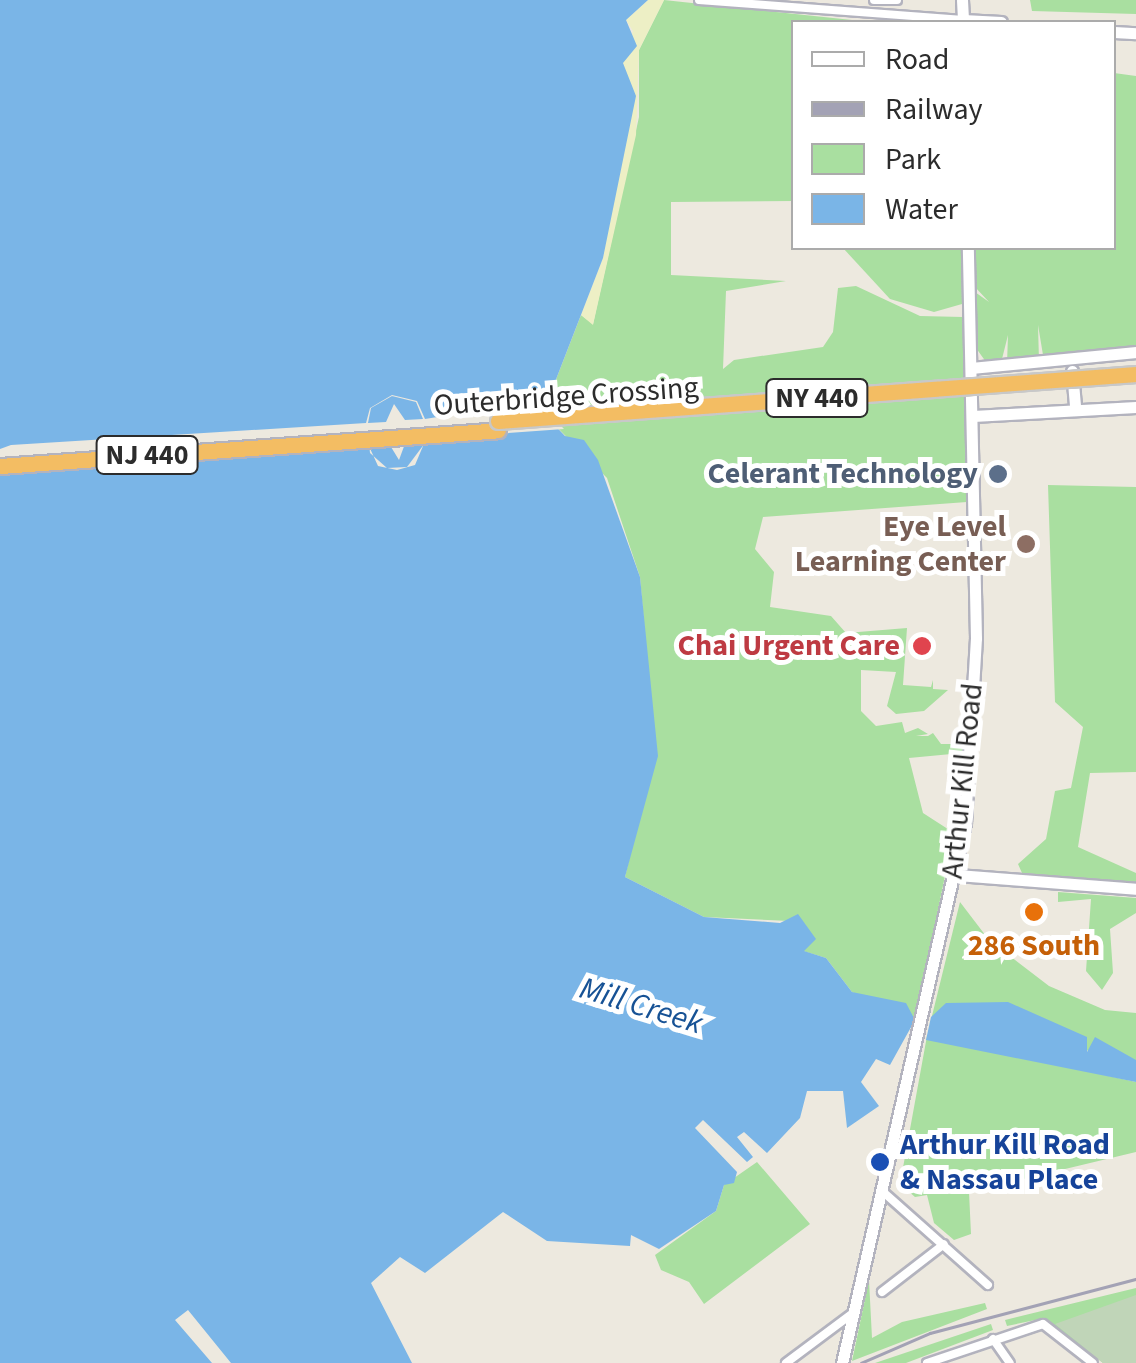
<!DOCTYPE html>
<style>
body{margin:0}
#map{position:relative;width:1136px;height:1363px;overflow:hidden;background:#ede9df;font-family:"Source Sans 3",sans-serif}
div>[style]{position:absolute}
.green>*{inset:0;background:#a9dfa0}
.sand>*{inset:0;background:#edefc5}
.cemetery>*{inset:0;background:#c0d5b8}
.water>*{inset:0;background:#7ab5e7}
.pier>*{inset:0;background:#ede9df}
.roads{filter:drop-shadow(2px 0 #b3b3be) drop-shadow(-2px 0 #b3b3be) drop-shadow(0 2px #b3b3be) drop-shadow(0 -2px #b3b3be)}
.street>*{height:8px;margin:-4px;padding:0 4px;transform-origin:4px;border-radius:4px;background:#fff}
.secondary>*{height:11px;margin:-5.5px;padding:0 5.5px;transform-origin:5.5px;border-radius:5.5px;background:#fff}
.highway>*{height:15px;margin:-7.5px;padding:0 7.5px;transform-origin:7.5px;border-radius:7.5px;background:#f3bd63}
.rail>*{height:2.5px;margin:-1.25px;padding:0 1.25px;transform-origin:1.25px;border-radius:1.25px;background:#a3a2b5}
.bridges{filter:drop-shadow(2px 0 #c8c8c8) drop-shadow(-2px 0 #c8c8c8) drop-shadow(0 2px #c8c8c8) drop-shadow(0 -2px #c8c8c8)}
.highway-bridge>*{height:15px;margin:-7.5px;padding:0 7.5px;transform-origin:7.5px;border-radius:7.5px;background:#f3bd63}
.dots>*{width:28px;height:28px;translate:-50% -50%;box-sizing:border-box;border:5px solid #fff;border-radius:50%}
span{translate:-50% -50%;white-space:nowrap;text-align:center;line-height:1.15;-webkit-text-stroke:10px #fff;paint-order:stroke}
.shield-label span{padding:2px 8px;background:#fff;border:2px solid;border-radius:8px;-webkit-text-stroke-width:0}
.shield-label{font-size:28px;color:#2c2c2c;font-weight:700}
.street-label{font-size:30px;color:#2c2c2c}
.service-label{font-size:30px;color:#4e5e75;font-weight:700}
.right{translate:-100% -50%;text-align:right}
.education-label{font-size:30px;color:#785e54;font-weight:700}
.health-label{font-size:30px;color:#be3a42;font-weight:700}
.food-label{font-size:30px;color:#c56008;font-weight:700}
.transit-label{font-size:30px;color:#164399;font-weight:700}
.left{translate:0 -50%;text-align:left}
.water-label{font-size:32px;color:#175295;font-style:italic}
.legend{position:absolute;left:791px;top:20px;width:325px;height:230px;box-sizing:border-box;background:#fff;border:2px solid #ababab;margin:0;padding:12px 18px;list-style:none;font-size:30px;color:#2c2c2c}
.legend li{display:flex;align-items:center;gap:20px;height:50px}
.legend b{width:50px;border:2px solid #ababab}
</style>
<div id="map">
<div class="green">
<i style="clip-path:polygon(664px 0,871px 22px,794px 22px,793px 201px,671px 202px,671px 275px,786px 281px,726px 291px,723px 369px,734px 360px,823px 347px,833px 332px,838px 288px,856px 286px,920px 316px,963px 317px,967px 502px,763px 517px,755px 549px,774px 572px,770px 607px,831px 616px,846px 633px,907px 628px,903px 685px,931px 687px,933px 680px,933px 689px,948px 690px,924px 711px,896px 714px,887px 706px,896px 672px,861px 670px,861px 711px,876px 726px,902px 722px,905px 733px,918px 728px,928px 734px,916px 736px,928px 736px,933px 733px,941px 744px,963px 744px,962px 753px,909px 758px,923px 813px,954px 833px,915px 1020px,852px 992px,826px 958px,803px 951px,790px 921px,704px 917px,625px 877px,655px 751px,640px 577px,607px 478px,543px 413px,581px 315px,593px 324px,639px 117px,639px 50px)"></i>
<i style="clip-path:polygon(1030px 0,1136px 0,1136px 14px,1032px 11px)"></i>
<i style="clip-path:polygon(1114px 73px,1136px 76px,1136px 349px,1044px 361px,1038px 325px,1039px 361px,1007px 364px,1008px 335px,1001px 363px,986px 362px,976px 348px,975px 292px,989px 302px,975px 287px,973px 248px,1114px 248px)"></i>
<i style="clip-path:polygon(843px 248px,961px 248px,962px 304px,934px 312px,890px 299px)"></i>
<i style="clip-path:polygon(1048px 485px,1136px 487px,1136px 772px,1090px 773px,1078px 847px,1136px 873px,1136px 882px,1022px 873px,1018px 864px,1046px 839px,1055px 791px,1071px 788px,1083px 727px,1055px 702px)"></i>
<i style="clip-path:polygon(1058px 892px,1136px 898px,1136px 913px,1110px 929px,1113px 973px,1102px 990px,1086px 971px,1091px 899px,1058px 902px)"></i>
<i style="clip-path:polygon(960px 902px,989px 940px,1049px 986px,1105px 1010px,1136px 1013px,1136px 1066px,1067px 1044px,930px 1024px)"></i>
<i style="clip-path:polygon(927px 1036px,1136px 1082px,1136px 1152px,969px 1192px,971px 1234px,954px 1240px,934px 1223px,927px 1195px,915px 1197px,900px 1184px)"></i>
<i style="clip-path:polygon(757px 1162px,810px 1224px,704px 1304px,689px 1282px,661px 1270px,655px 1255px,716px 1211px,724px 1185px)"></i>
<i style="clip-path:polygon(869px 1280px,872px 1338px,902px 1322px,985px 1303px,987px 1309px,852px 1361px)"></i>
<i style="clip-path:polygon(1136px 1288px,1136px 1363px,1103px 1363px,1045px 1318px,1007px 1326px,1005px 1320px)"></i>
<i style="clip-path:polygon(991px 1324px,993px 1330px,906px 1363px,875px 1363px)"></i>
</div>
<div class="sand">
<i style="clip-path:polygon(648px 0,664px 0,639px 50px,636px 135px,593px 325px,581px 315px,603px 258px,627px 84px,622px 63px,633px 31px,626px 20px)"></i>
</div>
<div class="cemetery">
<i style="clip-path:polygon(1136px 1295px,1136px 1363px,1103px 1363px,1055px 1324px)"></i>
</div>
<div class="water">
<i style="clip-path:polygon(0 0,648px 0,626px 20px,637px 46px,623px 63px,636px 96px,603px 258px,543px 413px,565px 436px,584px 440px,598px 460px,640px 577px,658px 756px,625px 877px,704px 917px,780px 923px,798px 914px,816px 939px,804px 951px,826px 958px,852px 992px,906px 1003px,915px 1020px,890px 1065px,876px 1059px,861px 1082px,879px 1106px,847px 1128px,843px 1091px,807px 1091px,800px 1118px,767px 1153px,744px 1132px,737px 1137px,753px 1157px,747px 1162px,703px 1120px,695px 1128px,737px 1172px,734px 1183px,724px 1185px,716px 1211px,659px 1249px,631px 1235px,630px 1246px,547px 1241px,503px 1212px,425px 1273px,400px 1257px,371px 1283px,412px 1363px,231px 1363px,188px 1310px,175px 1320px,212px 1363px,0 1363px)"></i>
<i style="clip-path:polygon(1008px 1002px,1087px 1037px,1087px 1052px,1095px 1037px,1136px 1060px,1136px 1082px,926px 1040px,931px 1017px,946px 1003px)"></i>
</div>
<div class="pier">
<i style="clip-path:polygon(evenodd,392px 395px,417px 401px,425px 419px,499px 407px,501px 414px,548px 412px,564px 429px,426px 439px,415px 465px,397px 470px,378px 466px,368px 444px,0 471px,0 449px,11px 445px,366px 423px,370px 408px,392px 395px,392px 396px,416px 402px,423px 419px,405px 420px,394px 404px,386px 422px,368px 423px,371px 408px,392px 396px,392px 395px,406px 441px,425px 443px,407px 467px,387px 468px,370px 453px,369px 444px,388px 442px,399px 460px,406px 441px)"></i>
</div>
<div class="roads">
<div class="street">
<i style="left:699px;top:0;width:265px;rotate:4.3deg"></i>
<i style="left:874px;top:0;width:23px"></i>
<i style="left:881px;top:1190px;width:143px;rotate:41.6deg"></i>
<i style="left:882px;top:1292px;width:78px;rotate:-37.7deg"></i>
<i style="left:993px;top:1339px;width:29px;rotate:55deg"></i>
<i style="left:786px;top:1363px;width:84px;rotate:-36.7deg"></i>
<i style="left:927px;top:1363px;width:122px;rotate:-18.6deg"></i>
<i style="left:1043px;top:1324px;width:63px;rotate:38deg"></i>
</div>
<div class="secondary">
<i style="left:962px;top:0;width:22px;rotate:87deg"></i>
<i style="left:963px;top:20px;width:38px;rotate:3deg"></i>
<i style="left:1114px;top:32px;width:22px;rotate:3deg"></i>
<i style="left:971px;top:368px;width:166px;rotate:-5.5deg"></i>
<i style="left:1072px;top:371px;width:37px;rotate:85deg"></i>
<i style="left:973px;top:416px;width:163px;rotate:-3.2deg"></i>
<i style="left:956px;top:875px;width:181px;rotate:4.4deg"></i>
<i style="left:842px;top:1363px;width:554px;rotate:-77.17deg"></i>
<i style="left:965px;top:823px;width:185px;rotate:-86.6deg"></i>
<i style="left:976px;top:638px;width:390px;rotate:-91.2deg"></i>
</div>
<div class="highway">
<i style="left:0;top:466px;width:499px;rotate:-4.1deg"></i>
</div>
</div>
<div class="rail">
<i style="left:861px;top:1363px;width:75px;rotate:-23.5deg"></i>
<i style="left:930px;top:1333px;width:213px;rotate:-14.7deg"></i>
</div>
<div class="bridges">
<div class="highway-bridge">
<i style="left:498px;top:421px;width:640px;rotate:-4.21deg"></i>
</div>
</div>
<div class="dots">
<i style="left:998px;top:474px;background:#5c6f8a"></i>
<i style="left:1026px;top:544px;background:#8d6e63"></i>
<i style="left:922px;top:646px;background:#e0444e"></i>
<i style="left:1034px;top:912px;background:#e8710a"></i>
<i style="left:880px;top:1162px;background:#1a4fb4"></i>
</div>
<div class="shield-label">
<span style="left:817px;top:398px">NY 440</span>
<span style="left:147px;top:455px">NJ 440</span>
</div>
<div class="street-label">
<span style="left:566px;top:397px;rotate:-4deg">Outerbridge Crossing</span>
<span style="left:963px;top:781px;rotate:-84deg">Arthur Kill Road</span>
</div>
<div class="service-label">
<span class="right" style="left:978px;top:474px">Celerant Technology</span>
</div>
<div class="education-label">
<span class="right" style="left:1006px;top:544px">Eye Level<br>Learning Center</span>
</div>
<div class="health-label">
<span class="right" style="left:900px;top:646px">Chai Urgent Care</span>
</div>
<div class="food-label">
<span style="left:1034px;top:946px">286 South</span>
</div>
<div class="transit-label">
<span class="left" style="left:900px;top:1162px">Arthur Kill Road<br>&amp; Nassau Place</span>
</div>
<div class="water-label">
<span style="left:641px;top:1006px;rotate:17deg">Mill Creek</span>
</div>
<ul class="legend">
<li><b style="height:12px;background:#fff"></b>Road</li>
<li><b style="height:12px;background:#a3a2b5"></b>Railway</li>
<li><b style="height:28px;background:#a9dfa0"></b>Park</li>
<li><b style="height:28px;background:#7ab5e7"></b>Water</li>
</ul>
</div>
